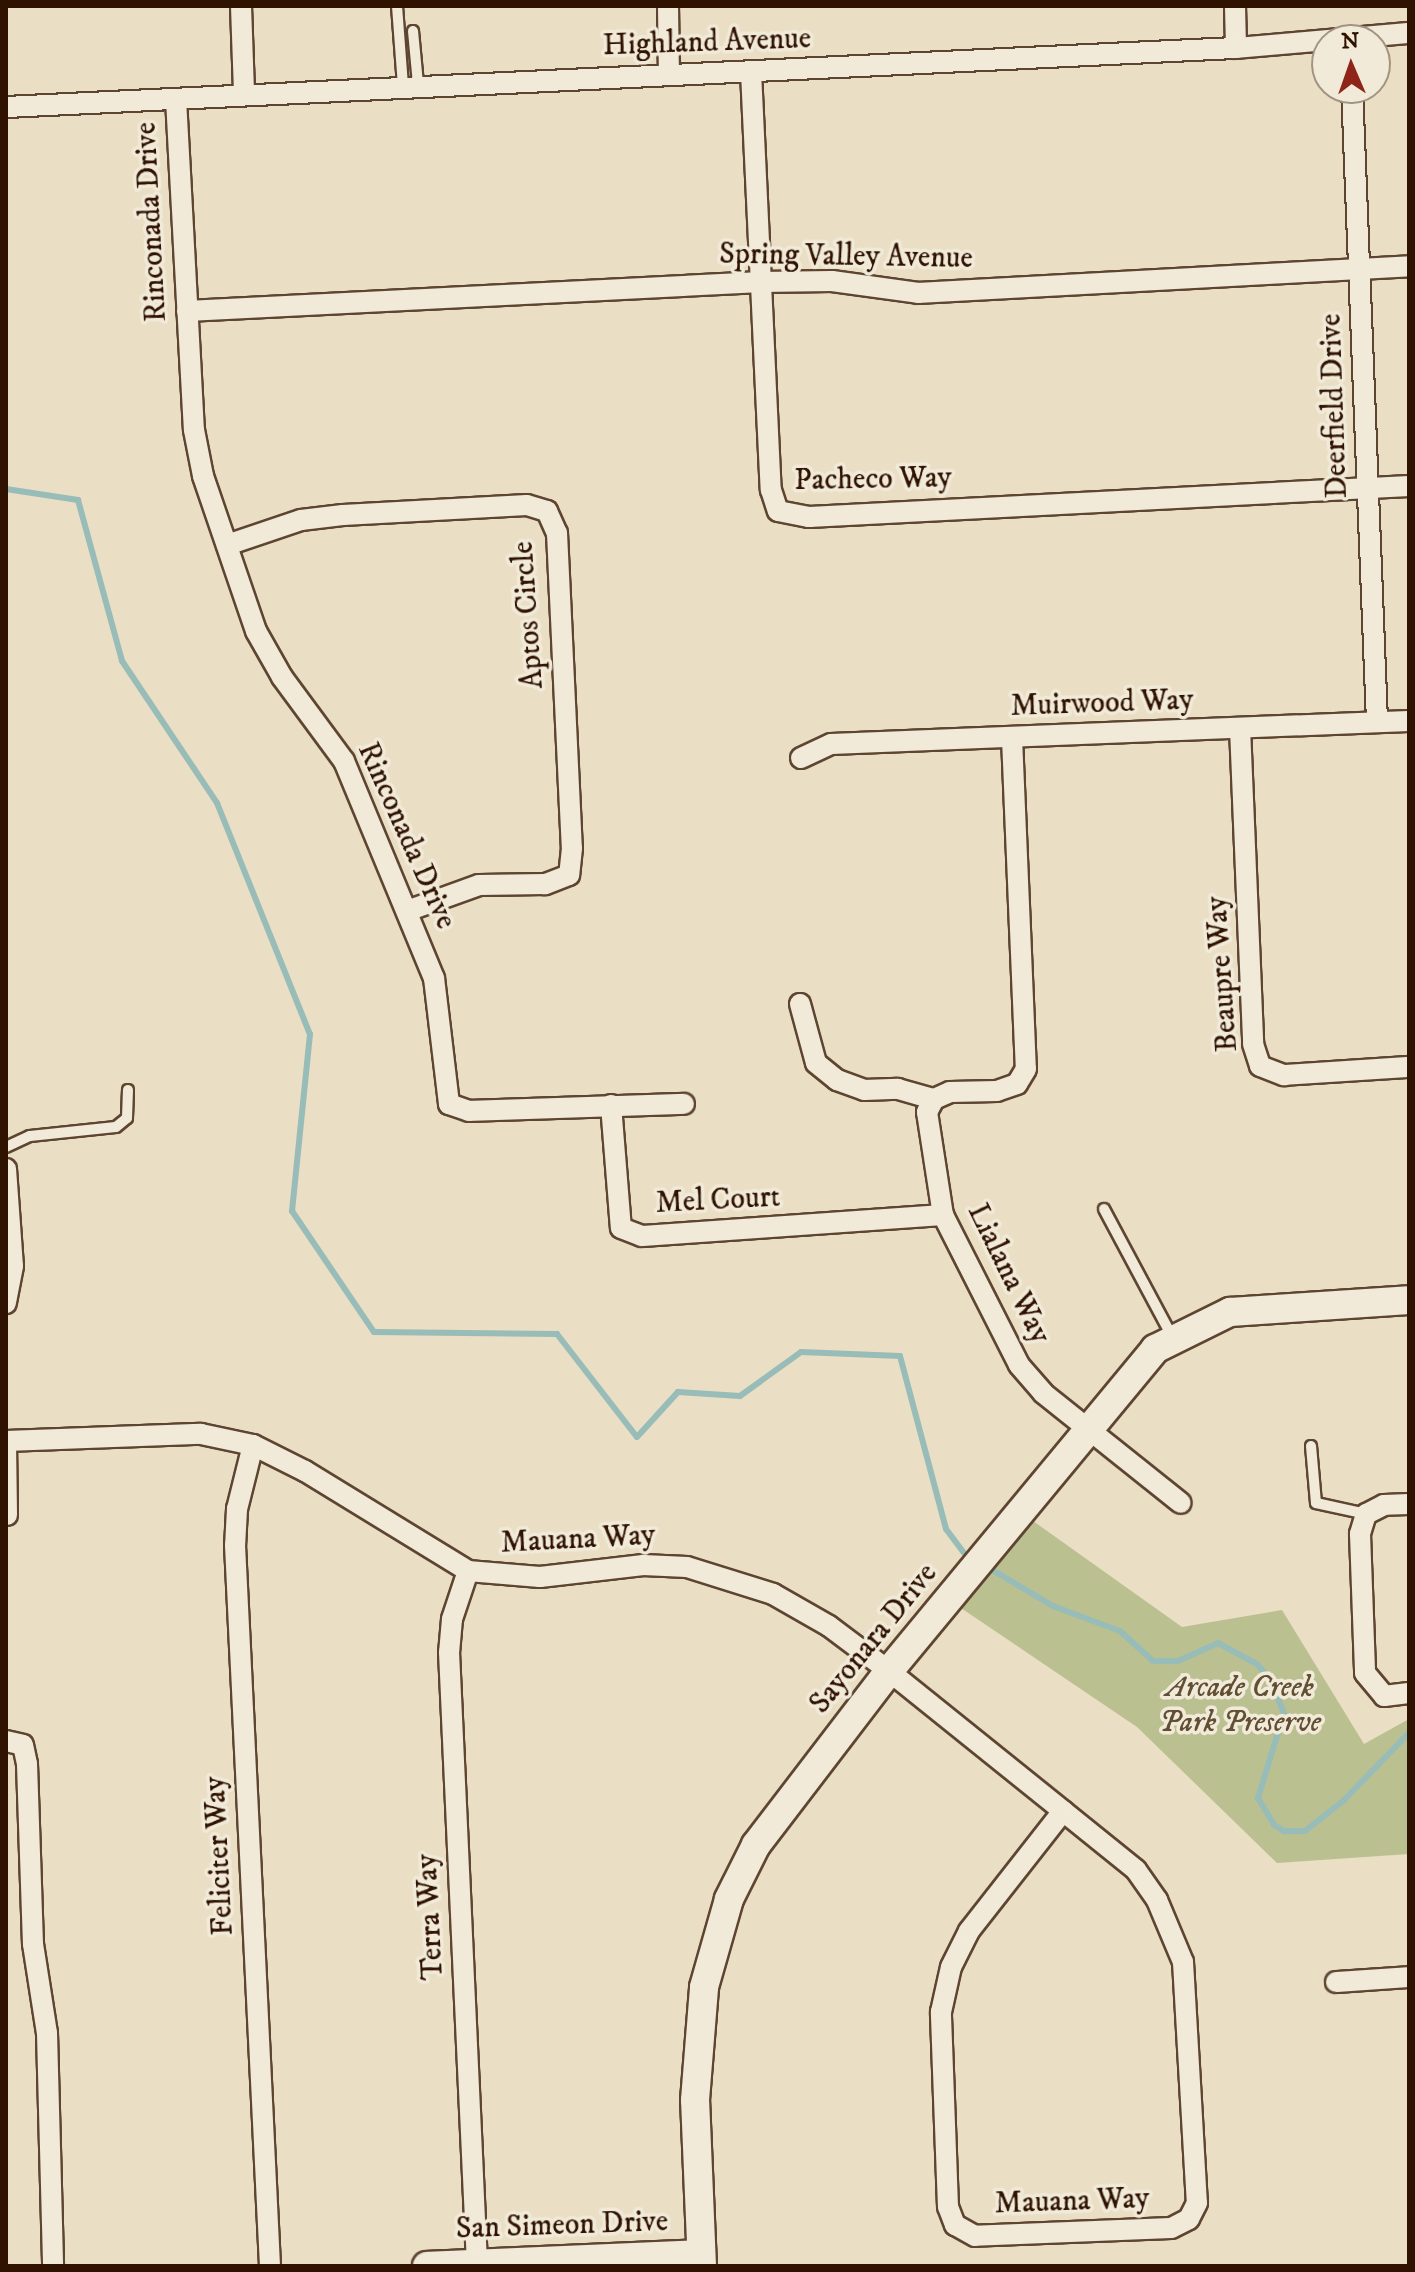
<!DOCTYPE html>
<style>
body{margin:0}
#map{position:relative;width:1415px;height:2272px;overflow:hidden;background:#eadec4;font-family:"IM FELL DW Pica",serif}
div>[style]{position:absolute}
.green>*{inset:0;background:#bbc091}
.stream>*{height:6px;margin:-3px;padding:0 3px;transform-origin:3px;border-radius:3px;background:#98bcb7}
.roads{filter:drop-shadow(2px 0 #5e4531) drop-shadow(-2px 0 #5e4531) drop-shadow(0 2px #5e4531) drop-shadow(0 -2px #5e4531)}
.lane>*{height:10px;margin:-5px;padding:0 5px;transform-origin:5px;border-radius:5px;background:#f1ead9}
.street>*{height:20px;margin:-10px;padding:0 10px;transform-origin:10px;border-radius:10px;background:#f1ead9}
.secondary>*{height:28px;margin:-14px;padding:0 14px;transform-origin:14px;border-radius:14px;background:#f1ead9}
span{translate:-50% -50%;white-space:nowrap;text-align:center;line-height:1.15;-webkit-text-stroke:7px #f1ead9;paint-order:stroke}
.street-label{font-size:30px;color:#2f1200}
.park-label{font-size:30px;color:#604f33;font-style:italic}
.frame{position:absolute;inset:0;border:8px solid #2f1200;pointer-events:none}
.north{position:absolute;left:1311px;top:24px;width:80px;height:80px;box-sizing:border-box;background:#f1ead9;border:2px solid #a39482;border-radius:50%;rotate:358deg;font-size:22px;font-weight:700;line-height:32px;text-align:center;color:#2f1200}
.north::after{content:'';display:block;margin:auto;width:28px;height:36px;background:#8f2418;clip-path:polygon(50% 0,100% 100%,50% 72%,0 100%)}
</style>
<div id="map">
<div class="green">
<i style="clip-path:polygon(1019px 1511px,1182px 1627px,1282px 1610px,1364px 1744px,1409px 1719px,1409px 1854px,1277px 1863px,1137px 1727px,949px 1600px)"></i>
</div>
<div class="stream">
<i style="left:6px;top:489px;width:73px;rotate:8.7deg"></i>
<i style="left:78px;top:500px;width:167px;rotate:74.7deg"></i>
<i style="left:122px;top:661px;width:171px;rotate:56.2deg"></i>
<i style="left:217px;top:803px;width:249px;rotate:68.1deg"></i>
<i style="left:310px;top:1034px;width:178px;rotate:95.8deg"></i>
<i style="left:292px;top:1211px;width:146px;rotate:55.9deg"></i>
<i style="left:374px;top:1332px;width:183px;rotate:0.6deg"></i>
<i style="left:557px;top:1334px;width:130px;rotate:52.2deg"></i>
<i style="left:637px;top:1437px;width:61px;rotate:-47.7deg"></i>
<i style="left:678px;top:1392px;width:62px;rotate:3.7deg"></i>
<i style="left:740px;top:1396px;width:75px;rotate:-35.8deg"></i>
<i style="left:801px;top:1352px;width:99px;rotate:2.3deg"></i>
<i style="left:900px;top:1356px;width:179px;rotate:75.1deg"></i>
<i style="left:946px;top:1529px;width:30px;rotate:53deg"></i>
<i style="left:994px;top:1571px;width:69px;rotate:30.7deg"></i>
<i style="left:1053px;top:1606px;width:72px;rotate:20.5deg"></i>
<i style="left:1120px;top:1631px;width:45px;rotate:42.3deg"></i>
<i style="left:1153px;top:1661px;width:25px"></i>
<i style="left:1178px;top:1661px;width:44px;rotate:-24.2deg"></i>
<i style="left:1218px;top:1643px;width:44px;rotate:28.3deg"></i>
<i style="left:1257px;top:1664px;width:20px;rotate:49deg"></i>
<i style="left:1270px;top:1679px;width:37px;rotate:68deg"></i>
<i style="left:1284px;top:1713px;width:89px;rotate:107deg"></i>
<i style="left:1258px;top:1798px;width:31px;rotate:59deg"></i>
<i style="left:1274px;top:1825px;width:12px;rotate:31deg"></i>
<i style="left:1284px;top:1831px;width:21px"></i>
<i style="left:1305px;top:1831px;width:48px;rotate:-38.3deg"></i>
<i style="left:1343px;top:1801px;width:95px;rotate:-45.9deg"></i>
</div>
<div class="roads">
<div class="lane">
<i style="left:397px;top:6px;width:79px;rotate:85.7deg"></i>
<i style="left:413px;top:31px;width:53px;rotate:84.6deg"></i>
<i style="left:6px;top:1147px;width:26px;rotate:-25deg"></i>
<i style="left:30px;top:1136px;width:86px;rotate:-6deg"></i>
<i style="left:116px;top:1127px;width:14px;rotate:-39deg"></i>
<i style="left:127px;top:1118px;width:28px;rotate:-88deg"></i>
<i style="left:1104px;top:1209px;width:146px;rotate:61.9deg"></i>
<i style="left:1311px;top:1446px;width:57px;rotate:85deg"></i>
<i style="left:1316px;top:1503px;width:51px;rotate:12.4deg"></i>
</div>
<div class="street">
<i style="left:241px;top:6px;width:88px;rotate:88deg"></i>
<i style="left:668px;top:6px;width:69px;rotate:89.2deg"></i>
<i style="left:1235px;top:6px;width:42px;rotate:88.6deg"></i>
<i style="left:751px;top:72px;width:418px;rotate:87.3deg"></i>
<i style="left:771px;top:490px;width:22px;rotate:72deg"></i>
<i style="left:778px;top:511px;width:32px;rotate:11deg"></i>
<i style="left:809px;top:517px;width:601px;rotate:-2.96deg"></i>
<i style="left:1352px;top:88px;width:634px;rotate:87.74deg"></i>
<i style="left:176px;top:99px;width:331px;rotate:86.9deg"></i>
<i style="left:194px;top:430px;width:47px;rotate:78.9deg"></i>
<i style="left:203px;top:476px;width:164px;rotate:71.1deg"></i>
<i style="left:256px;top:631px;width:53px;rotate:60.5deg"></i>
<i style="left:282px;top:677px;width:104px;rotate:53.6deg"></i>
<i style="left:344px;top:761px;width:235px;rotate:67.5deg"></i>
<i style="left:434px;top:978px;width:127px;rotate:83.2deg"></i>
<i style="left:449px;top:1104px;width:21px;rotate:19deg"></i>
<i style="left:469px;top:1111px;width:215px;rotate:-1.9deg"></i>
<i style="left:6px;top:107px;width:1231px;rotate:-2.75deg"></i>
<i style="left:1236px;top:48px;width:174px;rotate:-5deg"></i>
<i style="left:187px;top:311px;width:575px;rotate:-2.89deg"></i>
<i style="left:761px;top:282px;width:71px;rotate:-0.8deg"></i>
<i style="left:832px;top:281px;width:87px;rotate:7.9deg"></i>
<i style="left:918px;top:293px;width:492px;rotate:-3.1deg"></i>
<i style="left:227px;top:545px;width:78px;rotate:-18.7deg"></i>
<i style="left:301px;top:520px;width:42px;rotate:-6.8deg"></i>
<i style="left:343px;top:515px;width:184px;rotate:-3.1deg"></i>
<i style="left:527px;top:505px;width:21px;rotate:17deg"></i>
<i style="left:547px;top:511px;width:24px;rotate:66deg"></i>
<i style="left:557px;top:533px;width:315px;rotate:87.3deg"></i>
<i style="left:572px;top:848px;width:27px;rotate:96deg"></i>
<i style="left:569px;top:875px;width:26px;rotate:159deg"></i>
<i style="left:545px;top:884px;width:66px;rotate:179.1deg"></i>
<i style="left:479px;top:885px;width:77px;rotate:160.1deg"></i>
<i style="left:1240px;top:728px;width:316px;rotate:87.6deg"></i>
<i style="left:1253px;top:1044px;width:23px;rotate:72deg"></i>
<i style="left:1260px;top:1066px;width:26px;rotate:21deg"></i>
<i style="left:1284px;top:1075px;width:125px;rotate:-3.7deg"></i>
<i style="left:1012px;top:738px;width:331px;rotate:87.6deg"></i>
<i style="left:1026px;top:1069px;width:17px;rotate:121deg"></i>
<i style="left:1017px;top:1084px;width:21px;rotate:161deg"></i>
<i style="left:997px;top:1091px;width:47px;rotate:178.8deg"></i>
<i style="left:950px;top:1092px;width:17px;rotate:156deg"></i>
<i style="left:934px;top:1099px;width:15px;rotate:118deg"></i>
<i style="left:927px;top:1112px;width:104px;rotate:81.2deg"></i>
<i style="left:943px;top:1215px;width:168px;rotate:63.1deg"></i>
<i style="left:1019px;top:1365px;width:37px;rotate:49deg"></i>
<i style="left:1043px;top:1393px;width:176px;rotate:38.6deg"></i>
<i style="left:801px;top:758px;width:33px;rotate:-25deg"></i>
<i style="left:831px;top:744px;width:578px;rotate:-2.28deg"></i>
<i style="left:800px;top:1004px;width:61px;rotate:74.8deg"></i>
<i style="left:816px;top:1063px;width:27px;rotate:39deg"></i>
<i style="left:837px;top:1080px;width:29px;rotate:20deg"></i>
<i style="left:864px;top:1090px;width:34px;rotate:-2deg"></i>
<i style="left:898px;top:1089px;width:37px;rotate:16deg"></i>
<i style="left:611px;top:1105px;width:123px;rotate:85.4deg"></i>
<i style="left:621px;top:1228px;width:22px;rotate:21deg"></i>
<i style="left:642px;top:1236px;width:302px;rotate:-4deg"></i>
<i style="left:6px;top:1169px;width:97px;rotate:85.9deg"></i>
<i style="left:13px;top:1266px;width:38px;rotate:101deg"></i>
<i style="left:253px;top:1445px;width:66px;rotate:104deg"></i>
<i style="left:237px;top:1509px;width:36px;rotate:93deg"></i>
<i style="left:235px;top:1545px;width:722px;rotate:87.22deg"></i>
<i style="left:1409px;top:1504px;width:25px;rotate:178deg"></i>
<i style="left:1384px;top:1505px;width:20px;rotate:153deg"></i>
<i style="left:1366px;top:1514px;width:21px;rotate:107deg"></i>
<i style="left:1360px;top:1534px;width:139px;rotate:87.9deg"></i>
<i style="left:1365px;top:1673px;width:30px;rotate:50deg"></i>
<i style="left:1384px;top:1696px;width:25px;rotate:-7deg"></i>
<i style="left:7px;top:1515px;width:74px;rotate:-90.8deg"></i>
<i style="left:6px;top:1441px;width:195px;rotate:-2.1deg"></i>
<i style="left:201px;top:1434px;width:53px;rotate:11.9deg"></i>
<i style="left:253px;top:1445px;width:58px;rotate:26.6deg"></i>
<i style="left:305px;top:1471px;width:191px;rotate:31.5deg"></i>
<i style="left:468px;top:1571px;width:72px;rotate:4.8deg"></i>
<i style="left:540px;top:1577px;width:104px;rotate:-6.6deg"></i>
<i style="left:643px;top:1565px;width:44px;rotate:2.6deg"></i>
<i style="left:687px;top:1567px;width:90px;rotate:17.4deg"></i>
<i style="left:773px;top:1594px;width:64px;rotate:29.7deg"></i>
<i style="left:829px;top:1626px;width:75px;rotate:36.9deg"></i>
<i style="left:889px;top:1671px;width:223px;rotate:38.8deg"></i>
<i style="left:1063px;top:1811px;width:94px;rotate:38.9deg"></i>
<i style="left:1136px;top:1870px;width:37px;rotate:55deg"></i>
<i style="left:1157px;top:1900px;width:67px;rotate:67.2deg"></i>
<i style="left:1183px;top:1962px;width:241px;rotate:86.7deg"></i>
<i style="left:1197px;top:2203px;width:18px;rotate:117deg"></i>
<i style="left:1189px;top:2219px;width:20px;rotate:153deg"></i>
<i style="left:1171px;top:2228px;width:196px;rotate:177.7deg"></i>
<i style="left:975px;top:2236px;width:23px;rotate:-151deg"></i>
<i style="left:955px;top:2225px;width:19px;rotate:-111deg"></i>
<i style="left:948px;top:2207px;width:195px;rotate:-92.1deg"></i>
<i style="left:941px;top:2012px;width:46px;rotate:-77.5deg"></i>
<i style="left:951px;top:1967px;width:40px;rotate:-63.4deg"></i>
<i style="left:969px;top:1931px;width:152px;rotate:-51.9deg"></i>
<i style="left:468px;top:1571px;width:51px;rotate:108.4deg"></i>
<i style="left:452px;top:1619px;width:33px;rotate:95deg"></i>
<i style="left:449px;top:1652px;width:612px;rotate:87.38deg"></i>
<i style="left:6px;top:1741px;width:17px;rotate:13deg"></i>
<i style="left:23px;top:1745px;width:19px;rotate:78deg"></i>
<i style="left:27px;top:1764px;width:180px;rotate:88.1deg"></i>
<i style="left:33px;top:1944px;width:90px;rotate:81.1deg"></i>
<i style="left:47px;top:2033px;width:233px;rotate:88.5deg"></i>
<i style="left:1336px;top:1982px;width:73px;rotate:-3.9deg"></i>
</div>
<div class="secondary">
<i style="left:427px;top:2266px;width:274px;rotate:-2.5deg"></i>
<i style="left:702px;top:2266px;width:166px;rotate:-92.4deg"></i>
<i style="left:695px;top:2100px;width:113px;rotate:-85.4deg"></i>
<i style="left:704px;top:1987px;width:91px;rotate:-74.1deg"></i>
<i style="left:729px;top:1899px;width:60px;rotate:-63.4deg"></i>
<i style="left:756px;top:1845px;width:219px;rotate:-52.6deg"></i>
<i style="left:889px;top:1671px;width:418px;rotate:-50.4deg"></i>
<i style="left:1155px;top:1349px;width:84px;rotate:-26.3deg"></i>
<i style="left:1230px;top:1312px;width:179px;rotate:-3.8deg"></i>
</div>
</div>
<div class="street-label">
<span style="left:707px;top:43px;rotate:-2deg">Highland Avenue</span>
<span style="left:152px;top:222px;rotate:-93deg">Rinconada Drive</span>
<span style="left:846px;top:257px;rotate:1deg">Spring Valley Avenue</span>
<span style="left:1335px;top:406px;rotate:-92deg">Deerfield Drive</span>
<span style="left:873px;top:480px;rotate:-1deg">Pacheco Way</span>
<span style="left:529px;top:615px;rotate:-94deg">Aptos Circle</span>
<span style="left:1102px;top:704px;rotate:-2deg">Muirwood Way</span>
<span style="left:406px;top:836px;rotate:66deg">Rinconada Drive</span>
<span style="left:1223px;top:974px;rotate:-94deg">Beaupre Way</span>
<span style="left:718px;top:1201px;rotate:-3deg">Mel Court</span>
<span style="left:1008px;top:1274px;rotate:64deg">Lialana Way</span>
<span style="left:578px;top:1540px;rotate:-3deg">Mauana Way</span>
<span style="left:874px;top:1639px;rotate:-51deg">Sayonara Drive</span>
<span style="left:220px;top:1856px;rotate:-93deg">Feliciter Way</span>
<span style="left:431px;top:1917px;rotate:-93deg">Terra Way</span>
<span style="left:1072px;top:2202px;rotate:-2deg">Mauana Way</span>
<span style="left:562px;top:2226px;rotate:-2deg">San Simeon Drive</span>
</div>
<div class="park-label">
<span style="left:1240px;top:1705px">Arcade Creek<br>Park Preserve</span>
</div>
<div class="frame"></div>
<div class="north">N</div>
</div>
